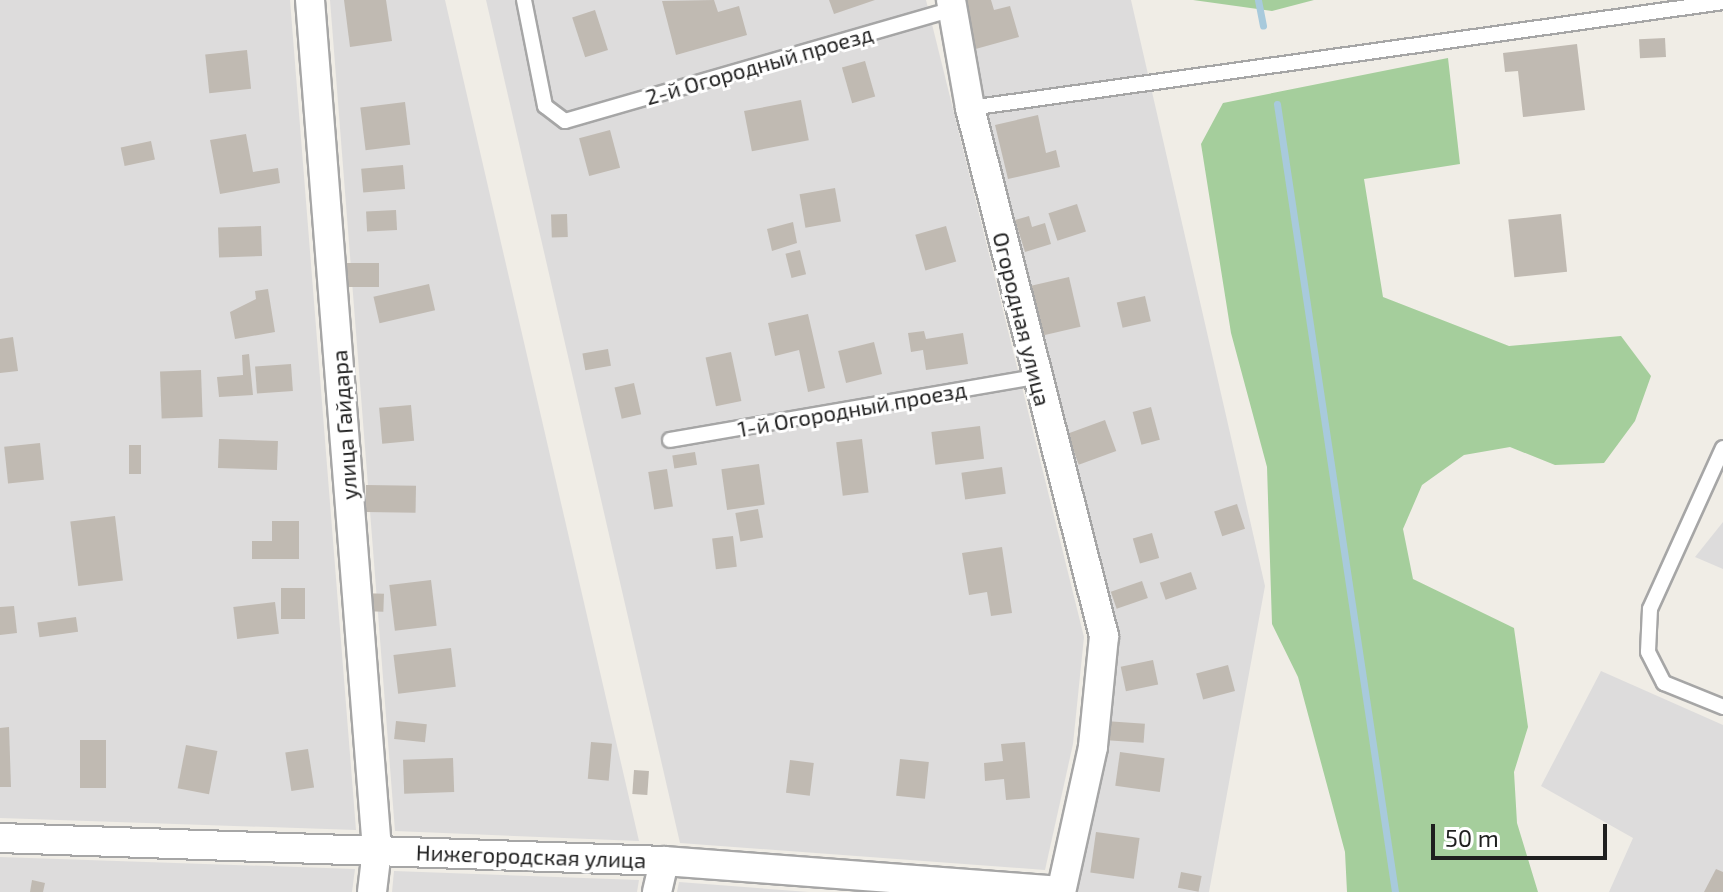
<!DOCTYPE html>
<meta charset="utf-8">
<style>
body{margin:0}
#map{position:relative;width:1723px;height:892px;overflow:hidden;background:#f0ede6;font-family:"Exo 2",sans-serif}
div>[style]{position:absolute}
.residential>*{inset:0;background:#dddcdc}
.forest>*{inset:0;background:#a5ce9c}
.stream>*{height:7px;margin:-3.5px;padding:0 3.5px;transform-origin:3.5px;border-radius:3.5px;background:#a8cadc}
.building>*{inset:0;background:#c0bab2;transform-origin:0 0}
.roads{filter:drop-shadow(2px 0 #a6a6a6) drop-shadow(-2px 0 #a6a6a6) drop-shadow(0 2px #a6a6a6) drop-shadow(0 -2px #a6a6a6)}
.service>*{height:14px;margin:-7px;padding:0 7px;transform-origin:7px;border-radius:7px;background:#fff}
.minor>*{height:28px;margin:-14px;padding:0 14px;transform-origin:14px;border-radius:14px;background:#fff}
span{translate:-50% -50%;white-space:nowrap;text-align:center;line-height:1.15;-webkit-text-stroke:6px #fff;paint-order:stroke}
.street-label{font-size:22px;color:#1f1f1f}
.scale{position:absolute;left:1431px;top:824px;width:176px;height:36px;box-sizing:border-box;border:4px solid #1f1f1f;border-top:0;padding-left:10px;font-size:24px;line-height:28px;white-space:nowrap;color:#1f1f1f;-webkit-text-stroke:6px #fff;paint-order:stroke}
</style>
<div id="map">
<div class="residential">
<i style="clip-path:polygon(0 0,290px 0,356px 830px,0 818px)"></i>
<i style="clip-path:polygon(330px 0,445px 0,639px 841px,395px 831px)"></i>
<i style="clip-path:polygon(486px 0,926px 0,1084px 637px,1073px 744px,1045px 870px,680px 843px)"></i>
<i style="clip-path:polygon(955px 0,1131px 0,1265px 586px,1209px 892px,1071px 892px,1114px 635px)"></i>
<i style="clip-path:polygon(1723px 522px,1723px 569px,1695px 557px)"></i>
<i style="clip-path:polygon(1601px 671px,1723px 725px,1723px 892px,1609px 892px,1633px 838px,1541px 786px)"></i>
<i style="clip-path:polygon(0 857px,355px 869px,352px 892px,0 892px)"></i>
<i style="clip-path:polygon(394px 871px,639px 880px,637px 892px,392px 892px)"></i>
<i style="clip-path:polygon(679px 882px,809px 892px,677px 892px)"></i>
</div>
<div class="forest">
<i style="clip-path:polygon(1193px 0,1314px 0,1272px 11px)"></i>
<i style="clip-path:polygon(1448px 58px,1460px 164px,1364px 179px,1383px 297px,1509px 346px,1621px 336px,1651px 376px,1635px 421px,1604px 463px,1555px 465px,1510px 447px,1464px 455px,1422px 485px,1403px 529px,1413px 579px,1514px 628px,1528px 727px,1514px 772px,1517px 823px,1538px 892px,1347px 892px,1345px 852px,1298px 677px,1272px 624px,1267px 467px,1231px 333px,1201px 144px,1223px 103px)"></i>
</div>
<div class="stream">
<i style="left:1258px;top:0;width:26px;rotate:79deg"></i>
<i style="left:1277px;top:104px;width:797px;rotate:81.48deg"></i>
</div>
<div class="building">
<i style="clip-path:polygon(344px 0,386px 0,392px 41px,350px 47px)"></i>
<i style="clip-path:polygon(714px 0,718px 12px,739px 6px,747px 35px,676px 55px,662px 1px)"></i>
<i style="clip-path:polygon(829px 0,875px 0,834px 14px)"></i>
<i style="clip-path:polygon(957px 0,991px 0,994px 10px,1010px 6px,1019px 37px,972px 50px)"></i>
<i style="left:595px;top:10px;width:42px;height:24px;rotate:72deg"></i>
<i style="left:1665px;top:38px;width:19px;height:26px;rotate:87deg"></i>
<i style="clip-path:polygon(1577px 44px,1585px 110px,1523px 117px,1518px 71px,1505px 72px,1503px 53px)"></i>
<i style="left:247px;top:50px;width:39px;height:42px;rotate:84deg"></i>
<i style="left:865px;top:61px;width:37px;height:24px;rotate:74deg"></i>
<i style="left:801px;top:100px;width:41px;height:58px;rotate:79deg"></i>
<i style="left:405px;top:102px;width:43px;height:45px;rotate:83deg"></i>
<i style="clip-path:polygon(1038px 115px,1046px 153px,1056px 150px,1060px 167px,1008px 179px,995px 125px)"></i>
<i style="left:610px;top:130px;width:39px;height:32px;rotate:75deg"></i>
<i style="clip-path:polygon(246px 134px,253px 172px,278px 168px,280px 183px,220px 194px,210px 140px)"></i>
<i style="left:151px;top:141px;width:19px;height:31px;rotate:78deg"></i>
<i style="left:403px;top:165px;width:24px;height:42px;rotate:85deg"></i>
<i style="left:835px;top:188px;width:34px;height:36px;rotate:80deg"></i>
<i style="left:1077px;top:204px;width:29px;height:30px;rotate:72deg"></i>
<i style="left:396px;top:210px;width:20px;height:30px;rotate:87deg"></i>
<i style="left:567px;top:214px;width:23px;height:16px;rotate:88deg"></i>
<i style="left:1561px;top:214px;width:58px;height:53px;rotate:84deg"></i>
<i style="clip-path:polygon(1029px 216px,1032px 227px,1045px 223px,1051px 244px,1025px 252px,1015px 220px)"></i>
<i style="clip-path:polygon(793px 222px,797px 243px,772px 251px,767px 229px)"></i>
<i style="left:261px;top:226px;width:30px;height:43px;rotate:88deg"></i>
<i style="left:946px;top:226px;width:37px;height:32px;rotate:74deg"></i>
<i style="left:800px;top:250px;width:25px;height:15px;rotate:76deg"></i>
<i style="left:379px;top:263px;width:24px;height:38px;rotate:90deg"></i>
<i style="left:1069px;top:277px;width:51px;height:41px;rotate:77deg"></i>
<i style="left:429px;top:284px;width:27px;height:57px;rotate:77deg"></i>
<i style="clip-path:polygon(268px 289px,275px 332px,235px 339px,230px 312px,256px 299px,255px 291px)"></i>
<i style="left:1145px;top:296px;width:26px;height:29px;rotate:77deg"></i>
<i style="clip-path:polygon(808px 314px,825px 388px,808px 392px,799px 350px,775px 356px,768px 323px)"></i>
<i style="clip-path:polygon(924px 331px,926px 339px,963px 333px,968px 364px,926px 370px,923px 350px,911px 352px,908px 333px)"></i>
<i style="clip-path:polygon(13px 337px,18px 371px,0 373px,0 339px)"></i>
<i style="left:874px;top:342px;width:33px;height:37px;rotate:76deg"></i>
<i style="left:608px;top:349px;width:17px;height:26px;rotate:80deg"></i>
<i style="left:731px;top:352px;width:50px;height:26px;rotate:78deg"></i>
<i style="clip-path:polygon(249px 354px,253px 395px,219px 397px,217px 377px,243px 375px,242px 355px)"></i>
<i style="left:291px;top:364px;width:27px;height:36px;rotate:86deg"></i>
<i style="left:201px;top:370px;width:47px;height:41px;rotate:88deg"></i>
<i style="left:634px;top:383px;width:32px;height:20px;rotate:77deg"></i>
<i style="left:411px;top:405px;width:36px;height:32px;rotate:85deg"></i>
<i style="left:1151px;top:407px;width:34px;height:19px;rotate:75deg"></i>
<i style="left:1105px;top:420px;width:33px;height:40px;rotate:70deg"></i>
<i style="left:980px;top:426px;width:33px;height:49px;rotate:83deg"></i>
<i style="left:219px;top:439px;width:59px;height:29px;rotate:2deg"></i>
<i style="left:862px;top:439px;width:54px;height:26px;rotate:83deg"></i>
<i style="left:40px;top:443px;width:37px;height:36px;rotate:84deg"></i>
<i style="left:141px;top:445px;width:29px;height:12px;rotate:90deg"></i>
<i style="left:695px;top:452px;width:13px;height:23px;rotate:81deg"></i>
<i style="left:759px;top:464px;width:41px;height:38px;rotate:82deg"></i>
<i style="left:1002px;top:467px;width:27px;height:41px;rotate:82deg"></i>
<i style="left:667px;top:469px;width:38px;height:19px;rotate:81deg"></i>
<i style="left:366px;top:485px;width:50px;height:27px;rotate:1deg"></i>
<i style="left:1237px;top:504px;width:26px;height:24px;rotate:72deg"></i>
<i style="left:758px;top:509px;width:29px;height:23px;rotate:80deg"></i>
<i style="left:115px;top:516px;width:65px;height:45px;rotate:83deg"></i>
<i style="clip-path:polygon(272px 521px,299px 521px,299px 559px,252px 559px,252px 541px,272px 541px)"></i>
<i style="left:1152px;top:533px;width:26px;height:20px;rotate:74deg"></i>
<i style="left:733px;top:536px;width:31px;height:21px;rotate:83deg"></i>
<i style="clip-path:polygon(1002px 547px,1012px 613px,991px 616px,987px 592px,969px 595px,962px 553px)"></i>
<i style="left:1191px;top:572px;width:18px;height:33px;rotate:71deg"></i>
<i style="left:431px;top:580px;width:46px;height:42px;rotate:83deg"></i>
<i style="left:1142px;top:581px;width:18px;height:33px;rotate:71deg"></i>
<i style="left:281px;top:588px;width:24px;height:31px"></i>
<i style="left:360px;top:593px;width:24px;height:18px;rotate:2deg"></i>
<i style="left:275px;top:602px;width:32px;height:42px;rotate:83deg"></i>
<i style="clip-path:polygon(14px 606px,17px 633px,0 635px,0 607px)"></i>
<i style="left:76px;top:617px;width:15px;height:39px;rotate:82deg"></i>
<i style="left:451px;top:648px;width:39px;height:58px;rotate:83deg"></i>
<i style="left:1153px;top:660px;width:25px;height:33px;rotate:78deg"></i>
<i style="left:1228px;top:665px;width:27px;height:33px;rotate:75deg"></i>
<i style="left:396px;top:721px;width:31px;height:18px;rotate:6deg"></i>
<i style="left:1105px;top:721px;width:40px;height:19px;rotate:4deg"></i>
<i style="clip-path:polygon(9px 727px,11px 787px,0 787px,0 728px)"></i>
<i style="left:80px;top:740px;width:26px;height:48px"></i>
<i style="left:591px;top:742px;width:21px;height:37px;rotate:5deg"></i>
<i style="clip-path:polygon(1025px 742px,1030px 798px,1006px 800px,1004px 779px,985px 781px,984px 763px,1003px 761px,1001px 744px)"></i>
<i style="left:186px;top:745px;width:32px;height:44px;rotate:11deg"></i>
<i style="left:308px;top:749px;width:39px;height:23px;rotate:81deg"></i>
<i style="left:1120px;top:752px;width:45px;height:34px;rotate:8deg"></i>
<i style="left:453px;top:758px;width:34px;height:50px;rotate:88deg"></i>
<i style="left:900px;top:759px;width:29px;height:37px;rotate:6deg"></i>
<i style="left:790px;top:760px;width:24px;height:33px;rotate:7deg"></i>
<i style="left:634px;top:770px;width:15px;height:24px;rotate:4deg"></i>
<i style="left:1096px;top:832px;width:44px;height:41px;rotate:8deg"></i>
<i style="clip-path:polygon(1716px 869px,1723px 872px,1723px 892px,1704px 892px)"></i>
<i style="left:1181px;top:872px;width:21px;height:16px;rotate:11deg"></i>
<i style="clip-path:polygon(32px 880px,45px 883px,43px 892px,30px 892px)"></i>
</div>
<div class="roads">
<div class="service">
<i style="left:524px;top:0;width:108px;rotate:78.8deg"></i>
<i style="left:545px;top:106px;width:25px;rotate:37deg"></i>
<i style="left:565px;top:121px;width:404px;rotate:-16.1deg"></i>
<i style="left:970px;top:108px;width:760px;rotate:-8.01deg"></i>
<i style="left:670px;top:440px;width:370px;rotate:-9.8deg"></i>
<i style="left:1723px;top:448px;width:177px;rotate:114.4deg"></i>
<i style="left:1650px;top:609px;width:43px;rotate:92.7deg"></i>
<i style="left:1648px;top:652px;width:35px;rotate:63deg"></i>
<i style="left:1664px;top:683px;width:64px;rotate:22.1deg"></i>
</div>
<div class="minor">
<i style="left:310px;top:0;width:853px;rotate:85.49deg"></i>
<i style="left:377px;top:850px;width:42px;rotate:96.8deg"></i>
<i style="left:951px;top:0;width:110px;rotate:80deg"></i>
<i style="left:970px;top:108px;width:545px;rotate:75.76deg"></i>
<i style="left:1104px;top:636px;width:112px;rotate:95.7deg"></i>
<i style="left:1093px;top:747px;width:148px;rotate:102.4deg"></i>
<i style="left:0;top:838px;width:664px;rotate:1.98deg"></i>
<i style="left:664px;top:861px;width:398px;rotate:4.3deg"></i>
<i style="left:657px;top:892px;width:32px;rotate:-77deg"></i>
</div>
</div>
<div class="street-label">
<span style="left:759px;top:65px;rotate:-16deg">2-й Огородный проезд</span>
<span style="left:1022px;top:319px;rotate:76deg">Огородная улица</span>
<span style="left:852px;top:409px;rotate:-10deg">1-й Огородный проезд</span>
<span style="left:344px;top:425px;rotate:-94deg">улица Гайдара</span>
<span style="left:531px;top:856px;rotate:2deg">Нижегородская улица</span>
</div>
<div class="scale">50 m</div>
</div>
